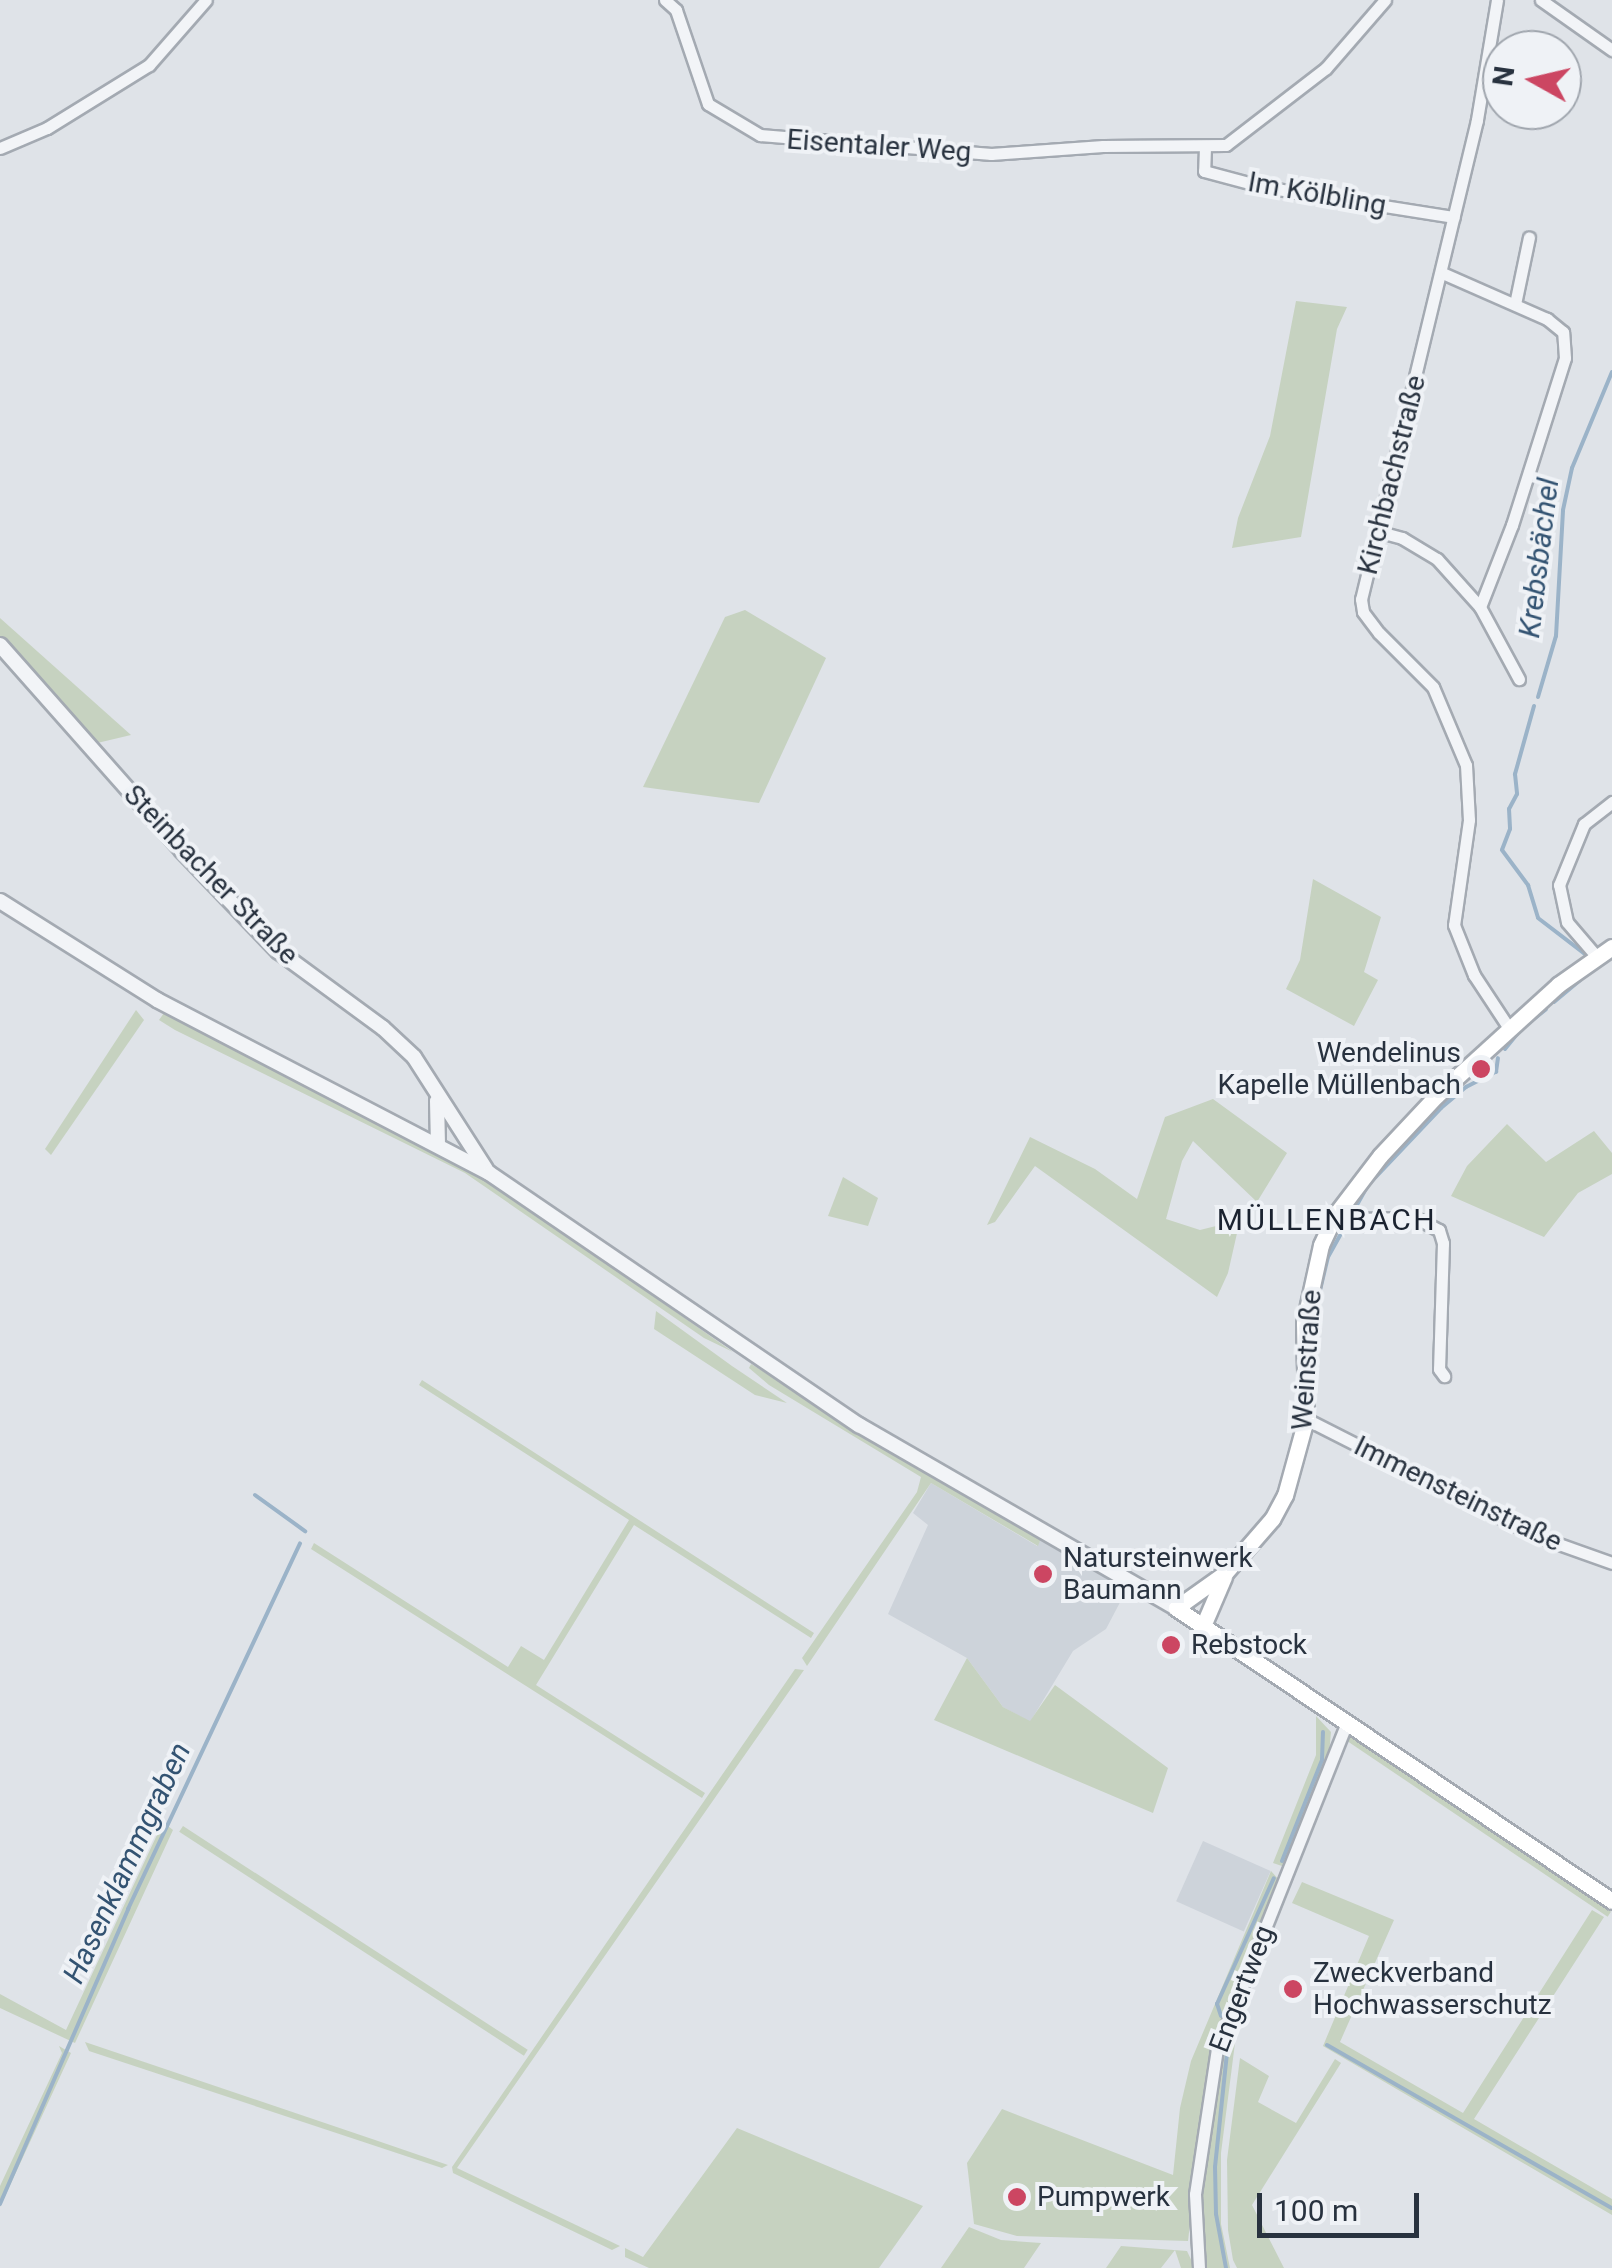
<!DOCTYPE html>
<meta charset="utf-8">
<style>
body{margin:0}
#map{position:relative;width:1612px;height:2268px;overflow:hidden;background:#dfe3e8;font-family:Roboto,sans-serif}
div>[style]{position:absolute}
.built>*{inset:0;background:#cdd3da;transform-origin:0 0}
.green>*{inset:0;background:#c6d2c0;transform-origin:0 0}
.stream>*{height:4px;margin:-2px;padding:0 2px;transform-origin:2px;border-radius:2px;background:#9bb3c8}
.roads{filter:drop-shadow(2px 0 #a4aab2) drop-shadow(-2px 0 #a4aab2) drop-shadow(0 2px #a4aab2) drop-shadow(0 -2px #a4aab2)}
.minor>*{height:11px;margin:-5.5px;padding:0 5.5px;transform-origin:5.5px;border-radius:5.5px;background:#f2f4f7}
.tertiary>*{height:14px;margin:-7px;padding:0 7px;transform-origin:7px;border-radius:7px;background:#f2f4f7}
.secondary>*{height:15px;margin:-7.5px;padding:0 7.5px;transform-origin:7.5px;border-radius:7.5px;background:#fff}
.dots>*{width:28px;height:28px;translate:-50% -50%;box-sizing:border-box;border:5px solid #eff2f6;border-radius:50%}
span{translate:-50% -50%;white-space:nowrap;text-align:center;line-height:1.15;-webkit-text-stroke:8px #eff2f6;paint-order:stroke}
.street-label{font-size:28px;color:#28323f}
.poi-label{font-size:28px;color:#28323f}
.right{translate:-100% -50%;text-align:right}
.left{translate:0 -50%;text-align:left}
.water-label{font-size:30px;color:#335372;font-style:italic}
.neighbourhood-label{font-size:30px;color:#1b2330;letter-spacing:2.5px}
.north{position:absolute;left:1482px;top:30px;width:100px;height:100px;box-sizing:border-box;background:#eff2f6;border:2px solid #9fa5ad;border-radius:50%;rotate:278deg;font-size:28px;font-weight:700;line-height:40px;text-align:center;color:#28323f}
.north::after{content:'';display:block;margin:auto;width:35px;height:45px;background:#cc4662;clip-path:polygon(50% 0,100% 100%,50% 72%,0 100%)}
.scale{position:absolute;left:1257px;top:2193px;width:162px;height:45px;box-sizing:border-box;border:5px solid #28323f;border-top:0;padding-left:12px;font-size:30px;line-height:35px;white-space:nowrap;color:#28323f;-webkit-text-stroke:8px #eff2f6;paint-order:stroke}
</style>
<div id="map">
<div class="built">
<i style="clip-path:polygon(931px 1483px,1037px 1546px,1041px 1538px,1127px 1589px,1106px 1629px,1073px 1651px,1030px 1722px,1003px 1707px,967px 1658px,888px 1614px,928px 1525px,913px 1513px)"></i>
<i style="left:1203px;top:1841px;width:74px;height:66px;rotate:24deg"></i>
</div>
<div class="green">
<i style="clip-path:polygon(1296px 301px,1347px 307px,1337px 329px,1301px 537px,1232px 548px,1238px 518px,1270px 436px)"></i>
<i style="clip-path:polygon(745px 610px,826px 658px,759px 803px,643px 787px,725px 617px)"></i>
<i style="clip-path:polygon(0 618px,131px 735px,93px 744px,0 638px)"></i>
<i style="clip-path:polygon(1313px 879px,1381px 917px,1364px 972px,1378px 980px,1354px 1026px,1286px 989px,1300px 960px)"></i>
<i style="clip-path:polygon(136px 1010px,144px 1020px,51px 1155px,45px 1149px)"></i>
<i style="clip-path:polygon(164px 1013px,475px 1171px,733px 1352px,704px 1338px,465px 1173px,175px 1030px,159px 1020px)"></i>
<i style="clip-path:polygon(1213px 1099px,1287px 1153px,1257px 1202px,1193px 1141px,1182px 1161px,1166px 1219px,1200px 1230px,1240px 1220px,1228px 1273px,1217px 1297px,1035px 1166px,995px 1222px,987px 1225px,1030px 1137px,1095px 1169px,1137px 1199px,1165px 1117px)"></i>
<i style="clip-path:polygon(1507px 1124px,1546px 1162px,1594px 1131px,1612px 1153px,1612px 1174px,1578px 1193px,1544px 1237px,1451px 1196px,1467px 1166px)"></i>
<i style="clip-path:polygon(843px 1177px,878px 1198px,868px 1226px,828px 1216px)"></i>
<i style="clip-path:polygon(656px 1311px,732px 1366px,787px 1403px,755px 1395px,654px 1329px)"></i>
<i style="clip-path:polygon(751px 1364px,1041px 1538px,1038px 1546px,931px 1483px,807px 1666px,802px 1658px,917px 1492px,921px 1477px,769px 1385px,749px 1368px)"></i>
<i style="clip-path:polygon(422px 1380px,814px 1633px,811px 1638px,634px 1525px,536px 1685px,705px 1793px,702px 1798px,311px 1549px,314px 1543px,508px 1667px,521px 1646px,544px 1660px,629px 1520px,419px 1385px)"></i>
<i style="clip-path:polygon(967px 1658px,1003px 1707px,1030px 1721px,1055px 1685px,1168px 1768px,1153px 1813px,934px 1720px)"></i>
<i style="clip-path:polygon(795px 1669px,804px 1670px,457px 2168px,620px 2246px,612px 2250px,453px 2173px,452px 2167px)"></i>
<i style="clip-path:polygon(1316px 1716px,1331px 1732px,1329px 1755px,1282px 1866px,1273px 1863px,1316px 1755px)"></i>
<i style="left:1349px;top:1735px;width:316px;height:6px;rotate:34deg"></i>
<i style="clip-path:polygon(163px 1822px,173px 1830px,75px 2043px,0 2008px,0 1994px,66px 2030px)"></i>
<i style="left:183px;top:1826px;width:411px;height:7px;rotate:33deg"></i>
<i style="clip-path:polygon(1271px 1871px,1280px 1881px,1209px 2063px,1188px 2241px,1017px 2236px,974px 2224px,967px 2163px,1002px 2109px,1173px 2175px,1180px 2108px,1191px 2061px)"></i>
<i style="clip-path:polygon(1302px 1882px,1394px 1920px,1340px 2042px,1463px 2113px,1592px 1910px,1604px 1917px,1474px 2119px,1612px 2199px,1612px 2215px,1323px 2046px,1369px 1936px,1292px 1903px)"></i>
<i style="clip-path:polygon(1223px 2040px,1235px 2043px,1221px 2153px,1221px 2224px,1230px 2268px,1202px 2268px,1197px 2199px)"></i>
<i style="clip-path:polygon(85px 2042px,378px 2141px,448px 2165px,442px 2168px,89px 2051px)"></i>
<i style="clip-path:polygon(59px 2046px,71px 2053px,0 2207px,0 2186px,62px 2053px)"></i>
<i style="clip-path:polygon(1240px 2058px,1269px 2076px,1258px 2102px,1296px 2123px,1335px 2059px,1341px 2063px,1252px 2205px,1284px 2268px,1237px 2268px,1233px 2260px,1228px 2230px,1227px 2160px)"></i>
<i style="clip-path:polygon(737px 2128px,923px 2206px,879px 2268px,649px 2268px,625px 2257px,625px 2248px,643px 2257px)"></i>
<i style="clip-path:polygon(969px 2227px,1001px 2240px,1041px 2243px,1024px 2268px,941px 2268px)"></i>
<i style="clip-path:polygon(1121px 2246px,1187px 2251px,1195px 2268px,1181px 2268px,1175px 2250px,1161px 2268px,1106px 2268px)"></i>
</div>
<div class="stream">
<i style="left:1538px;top:697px;width:64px;rotate:-73.6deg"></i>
<i style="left:1556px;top:636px;width:126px;rotate:-86.8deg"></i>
<i style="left:1563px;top:510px;width:43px;rotate:-77.9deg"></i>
<i style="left:1572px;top:468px;width:104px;rotate:-67.4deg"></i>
<i style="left:1534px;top:706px;width:71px;rotate:105.6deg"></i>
<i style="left:1515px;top:774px;width:20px;rotate:84deg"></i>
<i style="left:1517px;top:794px;width:17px;rotate:118deg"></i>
<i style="left:1509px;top:809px;width:20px;rotate:87deg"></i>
<i style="left:1510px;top:829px;width:22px;rotate:111deg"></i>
<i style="left:1502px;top:850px;width:44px;rotate:53.4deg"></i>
<i style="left:1528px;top:885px;width:34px;rotate:73deg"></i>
<i style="left:1538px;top:918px;width:59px;rotate:37.5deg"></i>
<i style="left:1554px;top:1002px;width:34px;rotate:-40deg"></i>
<i style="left:1524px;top:1027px;width:28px;rotate:-39deg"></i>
<i style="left:1505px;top:1049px;width:19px;rotate:-51deg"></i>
<i style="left:1315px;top:1311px;width:56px;rotate:-76.5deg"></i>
<i style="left:1328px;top:1257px;width:82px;rotate:-60.9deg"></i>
<i style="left:1368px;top:1185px;width:106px;rotate:-46.5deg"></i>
<i style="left:1441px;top:1108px;width:33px;rotate:-40deg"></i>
<i style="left:1466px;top:1087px;width:34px;rotate:-27deg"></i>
<i style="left:1496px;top:1072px;width:14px;rotate:-82deg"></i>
<i style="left:255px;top:1495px;width:62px;rotate:35.8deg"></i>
<i style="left:1282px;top:1861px;width:109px;rotate:-68.4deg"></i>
<i style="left:1322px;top:1760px;width:28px;rotate:-88deg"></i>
<i style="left:1221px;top:2016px;width:13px;rotate:-108deg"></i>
<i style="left:1217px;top:2004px;width:138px;rotate:-65.7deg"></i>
<i style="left:1327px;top:2045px;width:328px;rotate:29.8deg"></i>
<i style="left:0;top:2204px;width:322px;rotate:-66.5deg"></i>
<i style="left:128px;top:1909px;width:404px;rotate:-64.8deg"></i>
<i style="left:1226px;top:2268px;width:55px;rotate:-100.5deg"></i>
<i style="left:1216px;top:2214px;width:47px;rotate:-91.2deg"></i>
<i style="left:1215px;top:2167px;width:125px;rotate:-84deg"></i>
</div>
<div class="roads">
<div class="minor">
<i style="left:665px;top:0;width:15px;rotate:42deg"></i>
<i style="left:676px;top:10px;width:99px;rotate:71.2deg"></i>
<i style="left:708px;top:104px;width:61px;rotate:30.8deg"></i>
<i style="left:760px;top:135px;width:232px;rotate:4.7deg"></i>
<i style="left:991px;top:154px;width:112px;rotate:-4.1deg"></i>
<i style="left:1103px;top:146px;width:123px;rotate:-0.5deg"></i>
<i style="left:1226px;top:145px;width:126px;rotate:-37.6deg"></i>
<i style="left:1326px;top:68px;width:90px;rotate:-49.1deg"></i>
<i style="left:1497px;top:0;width:122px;rotate:99.5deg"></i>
<i style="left:1477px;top:120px;width:493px;rotate:103.6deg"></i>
<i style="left:1361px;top:599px;width:13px;rotate:81deg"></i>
<i style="left:1363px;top:612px;width:26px;rotate:53deg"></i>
<i style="left:1379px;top:633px;width:76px;rotate:45deg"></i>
<i style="left:1433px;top:687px;width:85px;rotate:67.1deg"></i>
<i style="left:1466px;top:765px;width:55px;rotate:86.9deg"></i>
<i style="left:1469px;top:820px;width:106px;rotate:98.1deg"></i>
<i style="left:1454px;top:925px;width:54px;rotate:68.2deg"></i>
<i style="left:1474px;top:975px;width:64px;rotate:56.6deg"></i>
<i style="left:1541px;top:0;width:87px;rotate:35.2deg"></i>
<i style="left:1205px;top:147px;width:24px;rotate:92deg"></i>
<i style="left:1204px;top:171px;width:62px;rotate:14.9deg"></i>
<i style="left:1264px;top:187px;width:192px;rotate:9deg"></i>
<i style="left:0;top:148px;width:51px;rotate:-23.1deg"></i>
<i style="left:47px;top:128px;width:120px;rotate:-31.7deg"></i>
<i style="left:149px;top:65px;width:86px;rotate:-48.8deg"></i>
<i style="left:1515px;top:304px;width:68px;rotate:-78.2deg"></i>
<i style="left:1380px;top:532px;width:23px;rotate:15deg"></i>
<i style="left:1402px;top:538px;width:41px;rotate:31deg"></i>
<i style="left:1437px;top:559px;width:64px;rotate:48.1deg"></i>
<i style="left:1480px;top:607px;width:88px;rotate:-68.7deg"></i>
<i style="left:1512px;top:525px;width:175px;rotate:-72.4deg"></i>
<i style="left:1565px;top:358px;width:26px;rotate:-94deg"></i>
<i style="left:1563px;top:332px;width:21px;rotate:-141deg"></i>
<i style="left:1547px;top:319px;width:115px;rotate:-156.3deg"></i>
<i style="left:1480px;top:607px;width:82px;rotate:61.6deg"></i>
<i style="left:1597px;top:957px;width:46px;rotate:-130.6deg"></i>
<i style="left:1567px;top:922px;width:38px;rotate:-102deg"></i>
<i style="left:1559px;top:885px;width:66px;rotate:-67.7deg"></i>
<i style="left:1584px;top:824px;width:36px;rotate:-38deg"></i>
<i style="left:1335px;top:1215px;width:16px;rotate:15deg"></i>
<i style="left:1350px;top:1219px;width:66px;rotate:-0.9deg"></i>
<i style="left:1416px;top:1218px;width:26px;rotate:28deg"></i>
<i style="left:1439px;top:1230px;width:14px;rotate:73deg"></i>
<i style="left:1443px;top:1243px;width:126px;rotate:91.8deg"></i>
<i style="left:1439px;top:1369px;width:9px;rotate:54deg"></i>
<i style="left:1306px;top:1419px;width:261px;rotate:26.9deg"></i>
<i style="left:1539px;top:1537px;width:77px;rotate:19.6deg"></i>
<i style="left:1199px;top:2268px;width:74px;rotate:-93.1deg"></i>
<i style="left:1195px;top:2194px;width:147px;rotate:-81.4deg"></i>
<i style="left:1217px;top:2049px;width:351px;rotate:-68.3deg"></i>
</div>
<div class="tertiary">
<i style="left:0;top:645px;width:275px;rotate:48.5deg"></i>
<i style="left:182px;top:851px;width:139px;rotate:46.2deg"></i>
<i style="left:278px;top:951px;width:130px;rotate:36.3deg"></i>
<i style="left:383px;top:1028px;width:42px;rotate:43.1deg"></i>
<i style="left:414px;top:1057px;width:133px;rotate:57.3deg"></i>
<i style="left:0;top:901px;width:186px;rotate:32.2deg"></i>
<i style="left:157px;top:1000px;width:374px;rotate:27.5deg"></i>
<i style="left:489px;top:1173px;width:448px;rotate:34.3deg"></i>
<i style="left:859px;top:1425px;width:366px;rotate:30deg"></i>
<i style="left:437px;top:1101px;width:44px;rotate:88.7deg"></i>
</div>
<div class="secondary">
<i style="left:1612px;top:947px;width:66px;rotate:144.9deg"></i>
<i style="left:1558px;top:985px;width:164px;rotate:137.7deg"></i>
<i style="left:1437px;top:1095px;width:83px;rotate:133.1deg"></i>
<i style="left:1380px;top:1156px;width:74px;rotate:127.3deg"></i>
<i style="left:1335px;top:1215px;width:33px;rotate:115deg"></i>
<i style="left:1321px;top:1245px;width:80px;rotate:102.3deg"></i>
<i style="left:1304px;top:1323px;width:96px;rotate:88.8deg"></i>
<i style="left:1306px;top:1419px;width:79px;rotate:105.4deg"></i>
<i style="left:1285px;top:1495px;width:27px;rotate:118deg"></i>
<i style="left:1272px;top:1519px;width:72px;rotate:131deg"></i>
<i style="left:1225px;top:1573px;width:60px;rotate:144.5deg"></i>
<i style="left:1176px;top:1608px;width:525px;rotate:33.9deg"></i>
<i style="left:1203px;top:1626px;width:53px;rotate:-66.8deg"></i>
</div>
</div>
<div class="dots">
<i style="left:1481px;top:1069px;background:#cc4662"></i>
<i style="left:1043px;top:1574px;background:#cc4662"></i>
<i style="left:1171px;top:1645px;background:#cc4662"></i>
<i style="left:1293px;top:1989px;background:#cc4662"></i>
<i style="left:1017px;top:2197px;background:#cc4662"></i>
</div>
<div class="street-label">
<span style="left:879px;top:146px;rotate:4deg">Eisentaler Weg</span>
<span style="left:1317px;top:194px;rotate:10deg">Im Kölbling</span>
<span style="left:1392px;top:475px;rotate:-76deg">Kirchbachstraße</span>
<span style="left:211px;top:875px;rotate:46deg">Steinbacher Straße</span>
<span style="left:1307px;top:1360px;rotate:-86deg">Weinstraße</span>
<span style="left:1458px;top:1494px;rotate:26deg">Immensteinstraße</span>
<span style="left:1242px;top:1989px;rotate:-69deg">Engertweg</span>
</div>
<div class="poi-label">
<span class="right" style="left:1461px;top:1069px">Wendelinus<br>Kapelle Müllenbach</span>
<span class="left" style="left:1063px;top:1574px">Natursteinwerk<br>Baumann</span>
<span class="left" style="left:1191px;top:1645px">Rebstock</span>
<span class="left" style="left:1313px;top:1989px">Zweckverband<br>Hochwasserschutz</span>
<span class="left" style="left:1037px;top:2197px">Pumpwerk</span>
</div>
<div class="water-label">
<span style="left:1539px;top:558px;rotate:-83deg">Krebsbächel</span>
<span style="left:127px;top:1863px;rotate:-65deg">Hasenklammgraben</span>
</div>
<div class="neighbourhood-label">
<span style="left:1327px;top:1220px">MÜLLENBACH</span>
</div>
<div class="north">N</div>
<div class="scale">100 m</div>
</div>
